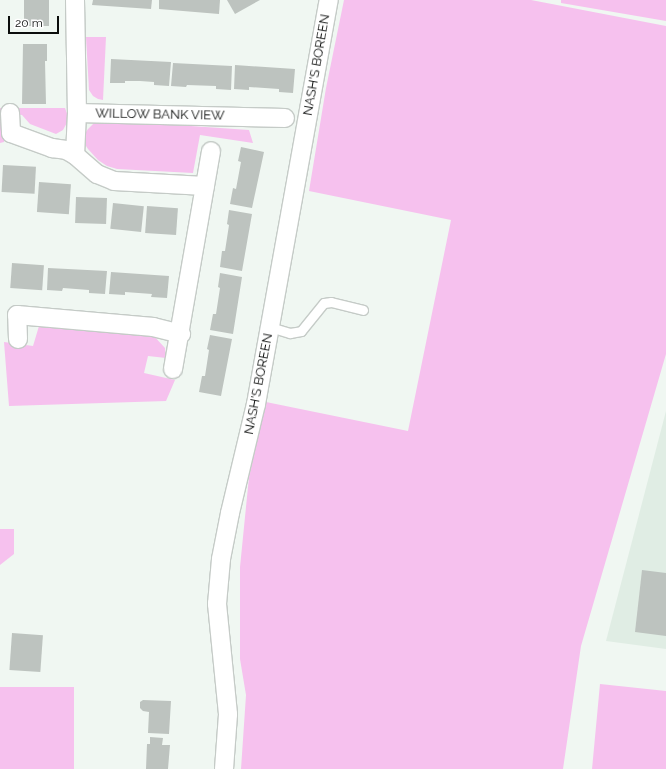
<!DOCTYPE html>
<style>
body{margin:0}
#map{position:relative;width:666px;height:769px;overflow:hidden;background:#f0f7f2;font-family:Raleway,sans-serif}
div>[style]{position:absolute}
.built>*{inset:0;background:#e0ede4}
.green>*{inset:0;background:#f6c1ee;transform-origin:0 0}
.building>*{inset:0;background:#bdc3bf;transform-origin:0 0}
.roads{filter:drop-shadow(1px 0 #c5cbc7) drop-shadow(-1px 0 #c5cbc7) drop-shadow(0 1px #c5cbc7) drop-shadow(0 -1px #c5cbc7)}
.lane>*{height:9px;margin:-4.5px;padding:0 4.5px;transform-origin:4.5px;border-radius:4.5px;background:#fff}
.street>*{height:18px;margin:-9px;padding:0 9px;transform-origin:9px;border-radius:9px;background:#fff}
span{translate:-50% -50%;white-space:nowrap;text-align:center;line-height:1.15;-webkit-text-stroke:3.5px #fff;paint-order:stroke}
.street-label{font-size:13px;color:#0b0d0c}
.scale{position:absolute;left:8px;top:16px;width:51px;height:18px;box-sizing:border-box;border:2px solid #0b0d0c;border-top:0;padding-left:5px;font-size:12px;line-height:14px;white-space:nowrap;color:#0b0d0c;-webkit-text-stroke:3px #fff;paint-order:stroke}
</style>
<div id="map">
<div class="built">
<i style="clip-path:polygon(666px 411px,666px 649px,606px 641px)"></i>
</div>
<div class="green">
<i style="clip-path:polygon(344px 0,531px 0,666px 26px,666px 354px,581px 646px,563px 769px,241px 769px,246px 695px,240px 659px,240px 567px,249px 477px,266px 402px,408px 431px,451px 220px,309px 191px,326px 88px)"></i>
<i style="clip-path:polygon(561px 0,666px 0,666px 21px,561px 3px)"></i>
<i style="clip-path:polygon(86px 37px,106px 37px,103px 100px,98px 99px,93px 96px,89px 90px)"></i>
<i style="clip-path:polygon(0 108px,65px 108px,69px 119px,63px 130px,56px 134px,30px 124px,22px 115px,6px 113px,4px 142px,0 143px)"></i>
<i style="clip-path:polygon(104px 120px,249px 130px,253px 143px,200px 135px,193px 173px,117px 169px,107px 166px,98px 160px,88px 149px,84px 143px,84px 135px,88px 129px,95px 122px)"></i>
<i style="clip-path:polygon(39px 326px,153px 335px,165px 348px,166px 358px,148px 356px,144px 373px,175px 380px,166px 401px,9px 406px,4px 342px,33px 346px)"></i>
<i style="clip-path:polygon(0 529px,14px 529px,14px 554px,0 565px)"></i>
<i style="clip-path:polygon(600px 684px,666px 691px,666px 769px,592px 769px)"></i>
<i style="left:0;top:687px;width:74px;height:82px"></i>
</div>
<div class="building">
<i style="left:24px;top:0;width:25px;height:26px"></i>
<i style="clip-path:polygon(93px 0,152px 0,151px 9px,92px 5px)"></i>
<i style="clip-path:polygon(159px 0,220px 0,219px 14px,159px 9px)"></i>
<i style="clip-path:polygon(227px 0,260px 0,235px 14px)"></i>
<i style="clip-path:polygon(23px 44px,47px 44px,47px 61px,45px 61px,46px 104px,22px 104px)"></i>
<i style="clip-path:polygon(111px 59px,171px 62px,169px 86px,154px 85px,154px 82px,140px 81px,125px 81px,125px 83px,110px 83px)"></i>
<i style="clip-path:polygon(173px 63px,232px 66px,231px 90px,216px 89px,216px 86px,187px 85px,186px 87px,171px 86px)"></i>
<i style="clip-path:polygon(235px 65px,295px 69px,293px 93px,279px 92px,279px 89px,249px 87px,249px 90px,234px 89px)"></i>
<i style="clip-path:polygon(241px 147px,264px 152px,252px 208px,230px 204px,233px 188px,236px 189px,241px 162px,238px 161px)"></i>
<i style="left:3px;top:165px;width:33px;height:27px;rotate:3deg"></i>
<i style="left:39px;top:182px;width:32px;height:30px;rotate:4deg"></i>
<i style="left:76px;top:197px;width:31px;height:26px;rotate:2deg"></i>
<i style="left:113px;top:203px;width:31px;height:26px;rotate:6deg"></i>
<i style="left:147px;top:206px;width:31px;height:27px;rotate:4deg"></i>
<i style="clip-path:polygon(229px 210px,252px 214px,242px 271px,220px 267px,222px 251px,225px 251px,229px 225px,227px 224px)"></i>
<i style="left:12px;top:263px;width:32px;height:25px;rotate:4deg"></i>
<i style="clip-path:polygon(48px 268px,107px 271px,105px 294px,89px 293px,89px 290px,63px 288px,62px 291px,47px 290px)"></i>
<i style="clip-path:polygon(111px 272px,169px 276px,167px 298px,151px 297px,152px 294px,125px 292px,125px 295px,109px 294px)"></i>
<i style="clip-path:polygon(220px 273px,242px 277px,233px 334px,210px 330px,213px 314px,216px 314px,220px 288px,218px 287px)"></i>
<i style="clip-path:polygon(210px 335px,232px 339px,221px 396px,199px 392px,202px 376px,205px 376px,209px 350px,207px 349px)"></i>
<i style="clip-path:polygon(642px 570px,666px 573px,666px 636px,635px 632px)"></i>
<i style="left:12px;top:633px;width:31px;height:37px;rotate:4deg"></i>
<i style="clip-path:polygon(143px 700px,171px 701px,169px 734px,148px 733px,149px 712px,143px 711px,140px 708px,140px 702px)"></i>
<i style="clip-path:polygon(150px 737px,163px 738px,162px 745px,170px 745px,168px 769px,146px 769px,147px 744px,150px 744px)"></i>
</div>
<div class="roads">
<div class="lane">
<i style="left:270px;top:327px;width:21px;rotate:17deg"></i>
<i style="left:290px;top:333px;width:11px;rotate:-10deg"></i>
<i style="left:301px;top:331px;width:36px;rotate:-51deg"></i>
<i style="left:324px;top:303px;width:7px;rotate:-8deg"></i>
<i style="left:331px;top:302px;width:33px;rotate:14deg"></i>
</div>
<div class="street">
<i style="left:75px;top:0;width:113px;rotate:89deg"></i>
<i style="left:77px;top:113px;width:42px;rotate:92.7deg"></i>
<i style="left:75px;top:155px;width:29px;rotate:41deg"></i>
<i style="left:97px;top:174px;width:18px;rotate:22deg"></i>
<i style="left:114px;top:181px;width:91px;rotate:3.1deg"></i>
<i style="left:10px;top:113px;width:20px;rotate:87deg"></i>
<i style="left:11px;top:133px;width:44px;rotate:20.1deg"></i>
<i style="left:52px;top:148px;width:14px;rotate:8deg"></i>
<i style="left:66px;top:150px;width:10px;rotate:29deg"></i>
<i style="left:77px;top:113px;width:208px;rotate:1.4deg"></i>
<i style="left:18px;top:339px;width:24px;rotate:-92deg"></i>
<i style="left:17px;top:315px;width:137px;rotate:5deg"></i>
<i style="left:153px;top:327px;width:29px;rotate:14deg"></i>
<i style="left:173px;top:369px;width:221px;rotate:-80.1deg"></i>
<i style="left:224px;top:769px;width:55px;rotate:-85.8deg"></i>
<i style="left:228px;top:714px;width:111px;rotate:-95.7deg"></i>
<i style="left:217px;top:604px;width:45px;rotate:-84.9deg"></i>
<i style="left:221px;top:559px;width:47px;rotate:-78.9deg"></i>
<i style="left:230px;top:513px;width:112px;rotate:-76.6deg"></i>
<i style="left:256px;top:404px;width:411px;rotate:-79.8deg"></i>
</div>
</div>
<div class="street-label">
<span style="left:317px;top:65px;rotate:-80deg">NASH'S BOREEN</span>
<span style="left:160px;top:115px;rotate:1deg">WILLOW BANK VIEW</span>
<span style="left:259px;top:384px;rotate:-79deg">NASH'S BOREEN</span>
</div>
<div class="scale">20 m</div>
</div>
